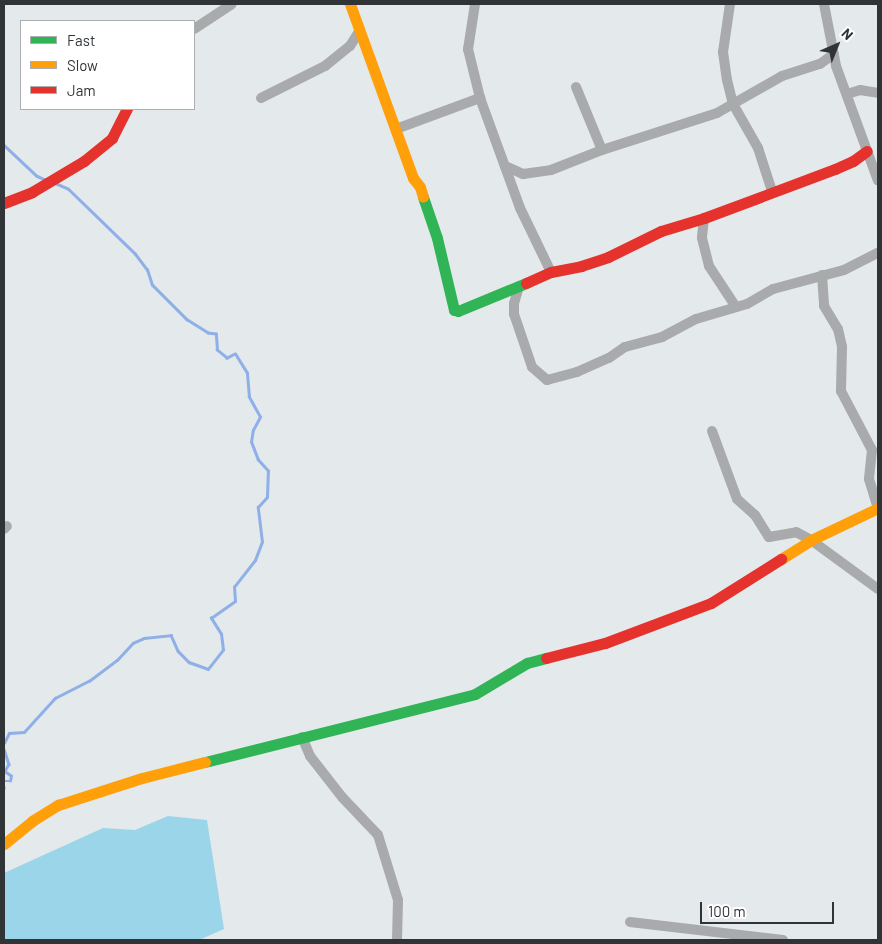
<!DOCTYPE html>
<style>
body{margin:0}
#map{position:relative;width:882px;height:944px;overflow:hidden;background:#e4e9ec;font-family:Barlow,sans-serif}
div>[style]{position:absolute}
.green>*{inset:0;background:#9bd5ea}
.stream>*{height:2.5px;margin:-1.25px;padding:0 1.25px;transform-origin:1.25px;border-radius:1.25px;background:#8eafe8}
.street>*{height:10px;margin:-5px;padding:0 5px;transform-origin:5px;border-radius:5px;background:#a8aaab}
.fast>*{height:11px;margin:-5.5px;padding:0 5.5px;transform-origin:5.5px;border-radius:5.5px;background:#30b455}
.slow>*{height:11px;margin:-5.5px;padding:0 5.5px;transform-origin:5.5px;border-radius:5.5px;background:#ff9f0a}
.jam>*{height:11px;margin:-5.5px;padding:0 5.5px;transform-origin:5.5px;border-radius:5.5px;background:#e5322d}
span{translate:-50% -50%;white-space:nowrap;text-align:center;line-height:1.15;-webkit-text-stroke:5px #fff;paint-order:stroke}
.frame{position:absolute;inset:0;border:5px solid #303436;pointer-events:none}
.legend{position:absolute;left:20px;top:20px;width:175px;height:90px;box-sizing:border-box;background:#fff;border:1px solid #acaeaf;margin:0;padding:6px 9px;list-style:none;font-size:15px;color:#303436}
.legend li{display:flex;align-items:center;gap:10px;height:25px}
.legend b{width:25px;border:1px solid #acaeaf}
.north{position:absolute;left:812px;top:20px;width:50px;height:50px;-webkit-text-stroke:4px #fff;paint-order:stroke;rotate:44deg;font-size:14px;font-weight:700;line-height:20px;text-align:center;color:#303436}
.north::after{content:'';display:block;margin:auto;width:18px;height:22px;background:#303436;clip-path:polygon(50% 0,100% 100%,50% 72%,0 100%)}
.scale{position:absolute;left:700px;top:902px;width:134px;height:22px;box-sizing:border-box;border:2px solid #303436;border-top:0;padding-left:6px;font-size:15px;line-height:18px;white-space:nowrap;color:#303436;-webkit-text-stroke:4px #fff;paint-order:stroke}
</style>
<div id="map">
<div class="green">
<i style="clip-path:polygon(168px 816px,207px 820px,224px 929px,199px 940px,4px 940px,4px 873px,103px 828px,135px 830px)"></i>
</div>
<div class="stream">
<i style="left:4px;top:145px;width:45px;rotate:43.2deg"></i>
<i style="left:37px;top:176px;width:8px;rotate:23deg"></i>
<i style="left:4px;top:743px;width:11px;rotate:-63deg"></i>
<i style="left:9px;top:733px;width:15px;rotate:-4deg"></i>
<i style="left:24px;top:732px;width:46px;rotate:-47.6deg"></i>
<i style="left:55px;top:698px;width:38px;rotate:-27deg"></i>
<i style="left:89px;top:681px;width:35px;rotate:-37deg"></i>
<i style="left:117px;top:660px;width:23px;rotate:-47deg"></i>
<i style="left:133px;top:643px;width:12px;rotate:-24deg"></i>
<i style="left:144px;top:638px;width:27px;rotate:-6deg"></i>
<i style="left:171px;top:635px;width:17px;rotate:66deg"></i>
<i style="left:178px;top:651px;width:16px;rotate:45deg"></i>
<i style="left:189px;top:662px;width:20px;rotate:20deg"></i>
<i style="left:208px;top:669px;width:24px;rotate:-52deg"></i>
<i style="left:223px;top:650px;width:16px;rotate:-97deg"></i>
<i style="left:221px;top:634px;width:19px;rotate:-122deg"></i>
<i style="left:211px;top:618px;width:29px;rotate:-35deg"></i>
<i style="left:235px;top:601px;width:14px;rotate:-94deg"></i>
<i style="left:234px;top:587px;width:34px;rotate:-52deg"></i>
<i style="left:255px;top:560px;width:19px;rotate:-69deg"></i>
<i style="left:262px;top:542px;width:35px;rotate:-97deg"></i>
<i style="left:258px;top:507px;width:13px;rotate:-48deg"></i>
<i style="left:267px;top:497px;width:26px;rotate:-88deg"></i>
<i style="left:268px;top:471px;width:15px;rotate:-132deg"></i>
<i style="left:258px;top:460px;width:19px;rotate:-111deg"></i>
<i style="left:251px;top:442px;width:12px;rotate:-81deg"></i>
<i style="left:253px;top:430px;width:15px;rotate:-62deg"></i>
<i style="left:260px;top:417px;width:23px;rotate:-119deg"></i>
<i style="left:249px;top:397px;width:24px;rotate:-95deg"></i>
<i style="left:247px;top:373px;width:22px;rotate:-122deg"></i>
<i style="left:235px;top:354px;width:9px;rotate:153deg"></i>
<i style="left:227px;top:358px;width:13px;rotate:-141deg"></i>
<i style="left:217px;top:350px;width:16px;rotate:-94deg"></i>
<i style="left:216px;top:334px;width:8px;rotate:-173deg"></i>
<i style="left:208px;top:333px;width:25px;rotate:-148deg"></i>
<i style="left:187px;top:320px;width:49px;rotate:-135deg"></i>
<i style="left:152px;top:285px;width:16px;rotate:-108deg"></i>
<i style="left:147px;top:270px;width:20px;rotate:-127deg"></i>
<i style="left:135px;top:254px;width:93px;rotate:-135.9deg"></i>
<i style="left:68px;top:189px;width:13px;rotate:-157deg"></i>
<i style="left:4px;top:749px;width:16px;rotate:72deg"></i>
<i style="left:9px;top:764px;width:10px;rotate:119deg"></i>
<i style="left:4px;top:781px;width:6px"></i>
<i style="left:10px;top:781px;width:5px;rotate:-79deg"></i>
<i style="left:11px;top:776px;width:7px;rotate:-146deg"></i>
<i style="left:4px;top:787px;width:1px;rotate:90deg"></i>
</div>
<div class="street">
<i style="left:475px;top:4px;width:46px;rotate:98.8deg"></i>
<i style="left:468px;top:49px;width:50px;rotate:76.2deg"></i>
<i style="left:480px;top:98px;width:117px;rotate:70deg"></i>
<i style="left:520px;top:208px;width:71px;rotate:64.2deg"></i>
<i style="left:730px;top:4px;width:49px;rotate:98.3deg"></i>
<i style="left:723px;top:52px;width:28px;rotate:82deg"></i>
<i style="left:727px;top:80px;width:25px;rotate:76deg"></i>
<i style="left:733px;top:104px;width:51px;rotate:60.4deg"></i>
<i style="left:758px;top:148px;width:45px;rotate:72deg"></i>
<i style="left:824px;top:4px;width:63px;rotate:79deg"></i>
<i style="left:836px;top:66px;width:122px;rotate:69.9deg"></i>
<i style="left:194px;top:29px;width:45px;rotate:-33.3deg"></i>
<i style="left:576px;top:87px;width:68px;rotate:67.6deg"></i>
<i style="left:847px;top:94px;width:14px;rotate:-17deg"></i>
<i style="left:860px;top:90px;width:18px;rotate:9deg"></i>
<i style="left:261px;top:98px;width:72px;rotate:-26.6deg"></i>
<i style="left:325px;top:66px;width:32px;rotate:-39deg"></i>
<i style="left:350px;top:46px;width:19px;rotate:-58deg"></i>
<i style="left:396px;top:129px;width:90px;rotate:-20.3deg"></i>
<i style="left:505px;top:166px;width:20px;rotate:24deg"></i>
<i style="left:523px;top:174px;width:28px;rotate:-8deg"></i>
<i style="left:551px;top:170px;width:55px;rotate:-21.4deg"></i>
<i style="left:602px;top:150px;width:121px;rotate:-17.8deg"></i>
<i style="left:717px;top:113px;width:75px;rotate:-29.6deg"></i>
<i style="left:782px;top:76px;width:40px;rotate:-18deg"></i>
<i style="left:820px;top:64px;width:17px;rotate:-36deg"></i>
<i style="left:704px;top:218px;width:20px;rotate:96deg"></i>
<i style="left:702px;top:238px;width:29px;rotate:76deg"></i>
<i style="left:709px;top:266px;width:49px;rotate:56.6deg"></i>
<i style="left:822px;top:275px;width:31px;rotate:86deg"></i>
<i style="left:824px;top:306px;width:27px;rotate:59deg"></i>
<i style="left:838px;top:329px;width:18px;rotate:77deg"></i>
<i style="left:842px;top:347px;width:44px;rotate:91.3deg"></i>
<i style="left:841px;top:391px;width:67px;rotate:62.3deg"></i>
<i style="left:872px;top:450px;width:29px;rotate:96deg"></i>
<i style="left:869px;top:479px;width:30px;rotate:73deg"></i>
<i style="left:519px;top:286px;width:18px;rotate:106deg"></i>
<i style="left:514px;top:303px;width:11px;rotate:90deg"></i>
<i style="left:514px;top:314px;width:56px;rotate:71.2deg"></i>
<i style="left:532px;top:367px;width:20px;rotate:41deg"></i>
<i style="left:547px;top:380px;width:31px;rotate:-15deg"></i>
<i style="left:577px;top:372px;width:35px;rotate:-24deg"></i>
<i style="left:609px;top:358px;width:19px;rotate:-35deg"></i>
<i style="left:625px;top:347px;width:38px;rotate:-15deg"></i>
<i style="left:662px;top:337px;width:38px;rotate:-28deg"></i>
<i style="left:696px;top:319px;width:53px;rotate:-16.4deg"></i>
<i style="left:747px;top:304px;width:30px;rotate:-30deg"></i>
<i style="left:773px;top:289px;width:73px;rotate:-15deg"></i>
<i style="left:844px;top:270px;width:38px;rotate:-27deg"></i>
<i style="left:712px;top:431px;width:72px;rotate:69.8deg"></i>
<i style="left:737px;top:499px;width:24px;rotate:42deg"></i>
<i style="left:755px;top:515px;width:26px;rotate:58deg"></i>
<i style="left:769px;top:537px;width:27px;rotate:-10deg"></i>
<i style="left:796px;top:532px;width:17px;rotate:28deg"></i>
<i style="left:811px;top:540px;width:83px;rotate:36.2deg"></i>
<i style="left:4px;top:529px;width:4px;rotate:-45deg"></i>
<i style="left:302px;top:737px;width:21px;rotate:67deg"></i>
<i style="left:310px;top:756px;width:52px;rotate:52deg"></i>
<i style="left:342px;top:797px;width:52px;rotate:46.5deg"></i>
<i style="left:378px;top:835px;width:68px;rotate:72.9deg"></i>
<i style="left:398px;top:900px;width:40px;rotate:91.4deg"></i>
<i style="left:630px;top:922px;width:154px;rotate:6.7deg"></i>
</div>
<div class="fast">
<i style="left:423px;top:197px;width:43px;rotate:71.1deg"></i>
<i style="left:437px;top:238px;width:74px;rotate:76.7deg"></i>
<i style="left:454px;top:310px;width:4px;rotate:14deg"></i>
<i style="left:458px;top:311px;width:74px;rotate:-22.4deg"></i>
<i style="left:205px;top:762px;width:278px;rotate:-14.1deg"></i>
<i style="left:475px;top:694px;width:61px;rotate:-30.8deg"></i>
<i style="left:527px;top:663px;width:20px;rotate:-15deg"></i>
</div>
<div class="slow">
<i style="left:350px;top:4px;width:185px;rotate:70.1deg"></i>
<i style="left:413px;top:178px;width:11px;rotate:52deg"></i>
<i style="left:420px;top:187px;width:10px;rotate:73deg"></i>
<i style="left:781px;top:559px;width:36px;rotate:-32deg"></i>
<i style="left:811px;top:540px;width:74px;rotate:-25.5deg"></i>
<i style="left:4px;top:844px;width:36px;rotate:-39deg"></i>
<i style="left:32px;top:821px;width:31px;rotate:-32deg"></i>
<i style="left:58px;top:805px;width:88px;rotate:-17.8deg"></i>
<i style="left:142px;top:778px;width:65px;rotate:-14.3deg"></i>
</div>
<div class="jam">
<i style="left:4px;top:203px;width:30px;rotate:-21deg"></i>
<i style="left:32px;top:192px;width:61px;rotate:-30.8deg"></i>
<i style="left:84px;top:161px;width:36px;rotate:-39deg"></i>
<i style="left:112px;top:138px;width:33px;rotate:-63deg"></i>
<i style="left:526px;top:283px;width:27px;rotate:-24deg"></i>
<i style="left:551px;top:272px;width:31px;rotate:-11deg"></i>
<i style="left:581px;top:266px;width:28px;rotate:-18deg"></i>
<i style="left:608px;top:257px;width:59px;rotate:-26.1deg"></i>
<i style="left:661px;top:231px;width:45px;rotate:-16.8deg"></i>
<i style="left:704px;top:218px;width:140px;rotate:-20.5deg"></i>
<i style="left:835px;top:169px;width:20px;rotate:-24deg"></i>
<i style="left:853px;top:161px;width:17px;rotate:-36deg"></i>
<i style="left:546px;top:658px;width:61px;rotate:-14.3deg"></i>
<i style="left:605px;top:643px;width:113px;rotate:-20.7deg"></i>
<i style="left:711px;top:603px;width:83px;rotate:-32.2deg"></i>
</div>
<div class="frame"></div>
<ul class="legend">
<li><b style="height:6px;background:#30b455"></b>Fast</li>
<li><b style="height:6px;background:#ff9f0a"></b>Slow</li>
<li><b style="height:6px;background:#e5322d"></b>Jam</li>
</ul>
<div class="north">N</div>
<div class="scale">100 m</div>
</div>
